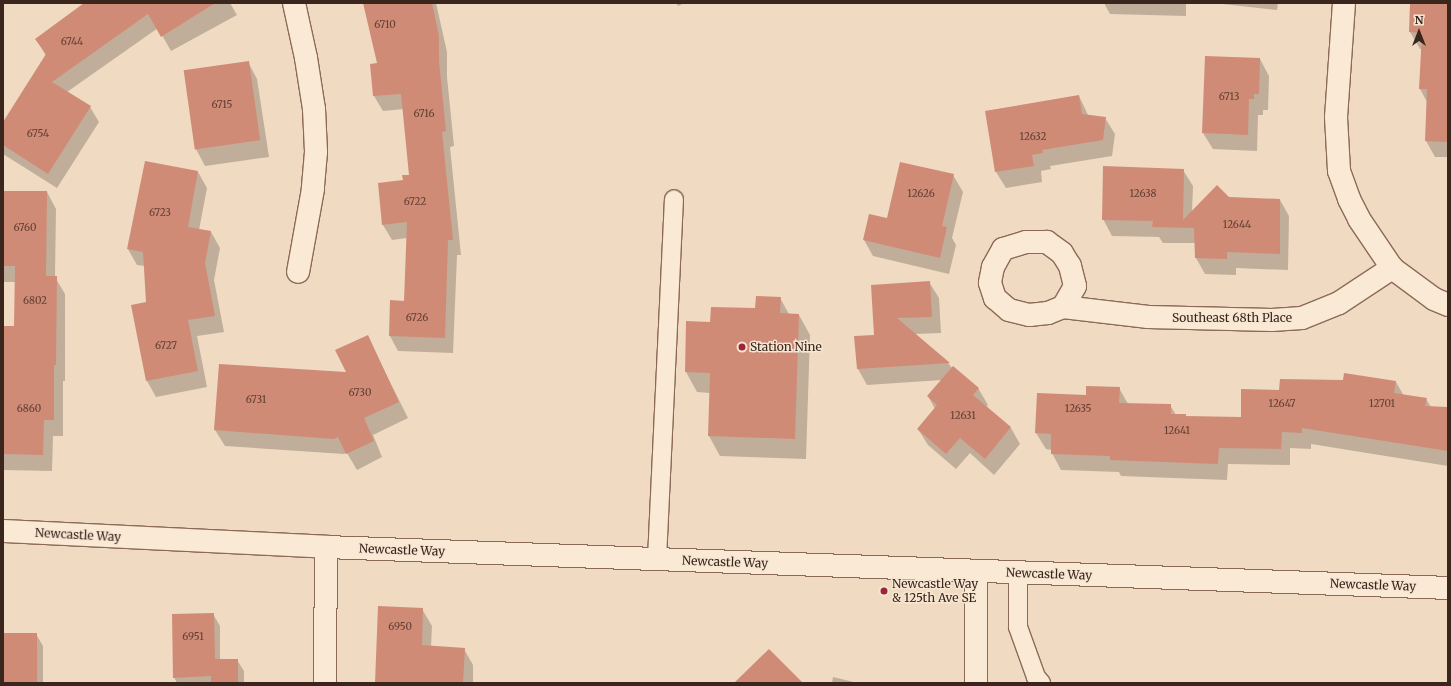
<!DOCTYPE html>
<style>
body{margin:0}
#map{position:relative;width:1451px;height:686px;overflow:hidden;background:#f0dac2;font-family:Merriweather,serif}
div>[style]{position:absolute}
.shadow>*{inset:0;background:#0003}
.building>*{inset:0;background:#d08b76;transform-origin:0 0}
.roads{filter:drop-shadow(1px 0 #8b6a58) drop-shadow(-1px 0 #8b6a58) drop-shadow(0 1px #8b6a58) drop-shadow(0 -1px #8b6a58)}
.service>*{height:18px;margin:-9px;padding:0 9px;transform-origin:9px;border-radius:9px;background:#fae9d5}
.minor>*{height:22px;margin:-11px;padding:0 11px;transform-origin:11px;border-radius:11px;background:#fae9d5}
.secondary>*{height:22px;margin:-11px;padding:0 11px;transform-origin:11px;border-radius:11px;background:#fae9d5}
.dots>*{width:11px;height:11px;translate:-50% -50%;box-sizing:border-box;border:2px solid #f7e6d2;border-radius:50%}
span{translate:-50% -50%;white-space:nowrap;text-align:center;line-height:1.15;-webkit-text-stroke:3px #f7e6d2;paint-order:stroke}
.number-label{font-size:10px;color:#603f33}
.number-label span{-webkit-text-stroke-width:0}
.street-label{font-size:12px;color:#3a261d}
.poi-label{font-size:12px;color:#3a261d}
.left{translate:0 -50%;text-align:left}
.frame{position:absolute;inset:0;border:4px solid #3a261d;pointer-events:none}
.north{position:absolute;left:1399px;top:12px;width:40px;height:40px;-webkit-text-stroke:3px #f7e6d2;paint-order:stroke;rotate:0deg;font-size:11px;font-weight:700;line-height:16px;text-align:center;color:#3a261d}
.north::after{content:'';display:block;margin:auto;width:14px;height:18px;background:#3a261d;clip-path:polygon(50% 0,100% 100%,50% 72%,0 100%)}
</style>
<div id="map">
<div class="shadow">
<i style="clip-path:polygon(85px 3px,230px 3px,237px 15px,171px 51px,158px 28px,67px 92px,90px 107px,99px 122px,57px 188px,3px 154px,3px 124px,46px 56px,36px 39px)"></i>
<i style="clip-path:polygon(364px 3px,436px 3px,447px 52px,447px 77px,454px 146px,450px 147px,461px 255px,457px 255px,453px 353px,398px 351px,390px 336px,405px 302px,407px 238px,392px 240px,383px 225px,404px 181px,410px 176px,404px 109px,383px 111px,374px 96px,371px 65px,378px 64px)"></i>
<i style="clip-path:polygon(676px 3px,685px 3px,678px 6px)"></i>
<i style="clip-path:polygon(1104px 3px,1186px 3px,1186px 16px,1110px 14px)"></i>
<i style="clip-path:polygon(1213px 3px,1278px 3px,1277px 10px)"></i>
<i style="clip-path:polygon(1411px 3px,1448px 3px,1448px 157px,1435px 157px,1426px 141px,1427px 102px,1420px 89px,1422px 49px,1420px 49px,1410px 32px)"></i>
<i style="clip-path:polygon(1206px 57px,1260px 59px,1269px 76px,1268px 110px,1263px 110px,1263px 115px,1258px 115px,1257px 151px,1213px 149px,1203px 133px)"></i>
<i style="clip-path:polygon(248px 62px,257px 79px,269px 157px,205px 166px,196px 149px)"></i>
<i style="clip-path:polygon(1079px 96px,1088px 115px,1105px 118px,1115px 134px,1112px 156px,1050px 166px,1051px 169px,1041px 171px,1042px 182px,1006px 188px,996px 172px,986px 111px)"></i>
<i style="clip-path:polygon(1183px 170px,1193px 186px,1192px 212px,1280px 200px,1289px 216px,1288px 270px,1236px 268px,1236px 275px,1205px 274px,1196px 258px,1196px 243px,1163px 243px,1159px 237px,1112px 236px,1103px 219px)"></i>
<i style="clip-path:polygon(198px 172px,207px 188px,199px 230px,211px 232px,220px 248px,214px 280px,224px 332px,197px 336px,207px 387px,156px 397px,147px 381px,132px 306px,147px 303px,145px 266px,137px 265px,128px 249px)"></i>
<i style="clip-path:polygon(953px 175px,963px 192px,952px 238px,956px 245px,949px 274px,873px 256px,864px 240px,887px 219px)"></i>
<i style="clip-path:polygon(3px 192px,47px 192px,56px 209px,55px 277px,65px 294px,65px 381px,63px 381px,63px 436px,53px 436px,52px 471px,3px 470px,3px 327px,15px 327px,16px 282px,3px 282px)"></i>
<i style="clip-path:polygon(1448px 192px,1448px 233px,1447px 231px)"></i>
<i style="clip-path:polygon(929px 282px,939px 298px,941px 333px,914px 334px,949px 364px,952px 368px,978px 388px,988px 405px,986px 407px,1011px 428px,1020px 444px,994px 475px,970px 453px,956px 469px,928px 445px,918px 429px,935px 409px,928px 396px,942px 380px,867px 385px,858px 369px,855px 337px,876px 336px)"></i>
<i style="clip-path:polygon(780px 298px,789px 314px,799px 315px,810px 335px,806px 459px,720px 456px,709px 436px,710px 393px,697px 392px,686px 372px,687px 322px,711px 323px,756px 309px)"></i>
<i style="clip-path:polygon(367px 336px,408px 418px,373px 435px,382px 457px,357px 470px,347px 453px,344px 454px,225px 446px,215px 430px,347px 373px)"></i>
<i style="clip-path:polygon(1396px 382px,1404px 396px,1426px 399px,1431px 407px,1448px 408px,1448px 466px,1311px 444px,1311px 449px,1290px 448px,1290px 465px,1228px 464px,1227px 480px,1121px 476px,1119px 472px,1061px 470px,1052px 453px,1052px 450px,1046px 449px,1036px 433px,1086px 396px,1119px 388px,1128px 404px,1170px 405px,1176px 415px,1185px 415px,1187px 417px,1242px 418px,1280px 391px)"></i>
<i style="clip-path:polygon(422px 609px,432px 626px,431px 647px,464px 649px,473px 665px,473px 683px,376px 683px)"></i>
<i style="clip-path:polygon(213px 614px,220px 626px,220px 660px,237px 660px,244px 671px,244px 683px,177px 683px,174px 677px)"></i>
<i style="clip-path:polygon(3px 634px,36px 634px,43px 646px,43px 683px,3px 683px)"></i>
<i style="clip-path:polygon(833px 677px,858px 683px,832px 683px)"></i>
</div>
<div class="building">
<i style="clip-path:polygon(84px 3px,215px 3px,161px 37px,148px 14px,52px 82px,91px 106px,48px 174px,3px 145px,3px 122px,46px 54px,35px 39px)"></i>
<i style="clip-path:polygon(363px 3px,432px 3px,439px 36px,439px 61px,446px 131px,442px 132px,453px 240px,448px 240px,445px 338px,389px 336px,390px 300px,404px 301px,407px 222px,382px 225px,378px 183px,403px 180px,402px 175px,409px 175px,401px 94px,373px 96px,370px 64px,377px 63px)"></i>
<i style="clip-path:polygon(1410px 3px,1448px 3px,1448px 142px,1425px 141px,1427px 89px,1419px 89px,1422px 33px,1409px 32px)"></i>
<i style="clip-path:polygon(1205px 56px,1260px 58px,1259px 94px,1254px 94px,1254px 99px,1249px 99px,1248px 135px,1202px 133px)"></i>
<i style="left:249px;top:61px;width:80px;height:66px;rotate:82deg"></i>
<i style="clip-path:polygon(1079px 95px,1082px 114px,1106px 117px,1103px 140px,1042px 150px,1043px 153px,1032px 155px,1034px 166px,995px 172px,985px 111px)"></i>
<i style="clip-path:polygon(145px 161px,198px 171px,188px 227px,211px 231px,205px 263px,215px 316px,188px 320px,198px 371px,146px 381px,131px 305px,146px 302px,143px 252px,127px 249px)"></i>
<i style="clip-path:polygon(900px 162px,954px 174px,942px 226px,947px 227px,940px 258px,863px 240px,869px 214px,887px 218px)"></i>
<i style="clip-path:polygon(1103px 166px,1184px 169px,1183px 220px,1217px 185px,1229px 197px,1280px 199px,1280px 254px,1227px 252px,1227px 259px,1195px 258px,1194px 228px,1152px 227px,1153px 221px,1102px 220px)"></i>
<i style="clip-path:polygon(3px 191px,47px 191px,46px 276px,57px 276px,56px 365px,54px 365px,54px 420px,44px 420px,43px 455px,3px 454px,3px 326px,14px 326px,15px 266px,3px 266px)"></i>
<i style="clip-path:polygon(930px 281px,932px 317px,897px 318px,950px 363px,857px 369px,854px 336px,874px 335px,871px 285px)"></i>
<i style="clip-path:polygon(756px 296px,781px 297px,780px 313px,799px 314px,795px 439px,708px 436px,710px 373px,685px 372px,686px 321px,710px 322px,711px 307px,755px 308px)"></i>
<i style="clip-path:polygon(368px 335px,399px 402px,364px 418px,374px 441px,346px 454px,338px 437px,334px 439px,214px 430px,219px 364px,346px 372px,335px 350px)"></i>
<i style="clip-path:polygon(953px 366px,979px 388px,973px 395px,1011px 427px,985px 459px,960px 438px,946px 454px,917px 429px,937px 405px,927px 396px)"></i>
<i style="clip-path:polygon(1344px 373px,1396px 381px,1394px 393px,1427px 398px,1425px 406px,1448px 407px,1448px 451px,1302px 428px,1302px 433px,1282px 432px,1281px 449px,1219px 448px,1218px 464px,1110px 460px,1110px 456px,1051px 454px,1051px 434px,1035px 433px,1037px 393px,1086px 395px,1086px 386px,1120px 387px,1119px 403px,1171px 404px,1171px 414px,1186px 414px,1186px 416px,1241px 417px,1241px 389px,1279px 390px,1280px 379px,1343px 380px)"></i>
<i style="clip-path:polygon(378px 606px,423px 608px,422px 645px,465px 648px,463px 683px,375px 683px)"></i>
<i style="clip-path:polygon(214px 613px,215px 659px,238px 659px,238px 683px,211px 683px,211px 676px,173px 678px,172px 614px)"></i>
<i style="left:3px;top:633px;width:34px;height:50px"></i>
<i style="clip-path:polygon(769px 649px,803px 683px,734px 683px)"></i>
</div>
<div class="roads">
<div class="service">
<i style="left:657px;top:559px;width:360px;rotate:-87.3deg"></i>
<i style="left:1018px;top:573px;width:54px;rotate:90deg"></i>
<i style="left:1018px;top:627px;width:53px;rotate:70.2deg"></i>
<i style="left:1036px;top:677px;width:8px;rotate:50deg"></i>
</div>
<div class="minor">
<i style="left:294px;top:3px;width:56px;rotate:77.7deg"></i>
<i style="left:306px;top:58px;width:52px;rotate:81.1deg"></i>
<i style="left:314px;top:109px;width:43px;rotate:87.3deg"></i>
<i style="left:316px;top:152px;width:37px;rotate:95deg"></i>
<i style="left:313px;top:189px;width:84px;rotate:100.2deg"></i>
<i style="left:1344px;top:3px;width:114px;rotate:94deg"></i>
<i style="left:1336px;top:117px;width:54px;rotate:86.8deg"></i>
<i style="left:1339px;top:171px;width:30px;rotate:70deg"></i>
<i style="left:1349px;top:199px;width:22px;rotate:63deg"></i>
<i style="left:1359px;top:219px;width:59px;rotate:56deg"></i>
<i style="left:1063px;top:307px;width:24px;rotate:-60deg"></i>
<i style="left:1075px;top:286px;width:21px;rotate:-104deg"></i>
<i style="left:1070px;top:266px;width:15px;rotate:-122deg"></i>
<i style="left:1062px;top:253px;width:19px;rotate:-144deg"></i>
<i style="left:1047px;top:242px;width:21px;rotate:180deg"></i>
<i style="left:1026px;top:242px;width:24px;rotate:163deg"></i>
<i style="left:1003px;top:249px;width:21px;rotate:119deg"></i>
<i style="left:993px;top:267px;width:16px;rotate:101deg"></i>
<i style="left:990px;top:283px;width:16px;rotate:72deg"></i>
<i style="left:995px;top:298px;width:18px;rotate:41deg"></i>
<i style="left:1009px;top:310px;width:21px;rotate:14deg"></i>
<i style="left:1029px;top:315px;width:19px;rotate:-6deg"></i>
<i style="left:1048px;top:313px;width:16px;rotate:-22deg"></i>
<i style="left:1063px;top:307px;width:86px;rotate:6.7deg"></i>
<i style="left:1148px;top:317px;width:124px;rotate:1.4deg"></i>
<i style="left:1272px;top:320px;width:30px;rotate:-4deg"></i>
<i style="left:1302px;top:318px;width:40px;rotate:-22deg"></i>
<i style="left:1339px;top:303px;width:64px;rotate:-33.4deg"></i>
<i style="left:1392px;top:268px;width:52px;rotate:36.4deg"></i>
<i style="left:1434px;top:299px;width:15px;rotate:23deg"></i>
<i style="left:325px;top:683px;width:136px;rotate:-89.6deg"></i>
<i style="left:976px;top:683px;width:112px;rotate:-90deg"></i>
</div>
<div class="secondary">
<i style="left:3px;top:531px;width:323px;rotate:2.8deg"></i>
<i style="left:326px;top:547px;width:1123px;rotate:2.09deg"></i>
</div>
</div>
<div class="dots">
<i style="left:742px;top:347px;background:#9c253c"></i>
<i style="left:884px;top:591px;background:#9c253c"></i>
</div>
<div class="number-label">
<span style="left:385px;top:25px">6710</span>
<span style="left:72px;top:42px">6744</span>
<span style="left:1229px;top:97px">6713</span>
<span style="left:222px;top:105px">6715</span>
<span style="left:424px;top:114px">6716</span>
<span style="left:38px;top:134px">6754</span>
<span style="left:1033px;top:137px">12632</span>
<span style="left:921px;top:194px">12626</span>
<span style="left:1143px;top:194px">12638</span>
<span style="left:415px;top:202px">6722</span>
<span style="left:160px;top:213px">6723</span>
<span style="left:1237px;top:225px">12644</span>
<span style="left:25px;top:228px">6760</span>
<span style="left:35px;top:301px">6802</span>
<span style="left:417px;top:318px">6726</span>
<span style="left:166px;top:346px">6727</span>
<span style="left:360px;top:393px">6730</span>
<span style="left:256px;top:400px">6731</span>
<span style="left:1282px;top:404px">12647</span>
<span style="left:1382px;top:404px">12701</span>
<span style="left:29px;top:409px">6860</span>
<span style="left:1078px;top:409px">12635</span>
<span style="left:963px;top:416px">12631</span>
<span style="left:1177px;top:431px">12641</span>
<span style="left:400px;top:627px">6950</span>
<span style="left:193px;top:637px">6951</span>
</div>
<div class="street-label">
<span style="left:1232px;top:318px">Southeast 68th Place</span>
<span style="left:78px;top:535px;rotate:3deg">Newcastle Way</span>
<span style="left:402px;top:550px;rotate:2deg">Newcastle Way</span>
<span style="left:725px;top:562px;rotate:2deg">Newcastle Way</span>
<span style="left:1049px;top:574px;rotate:2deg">Newcastle Way</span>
<span style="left:1373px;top:585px;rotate:2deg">Newcastle Way</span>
</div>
<div class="poi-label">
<span class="left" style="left:750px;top:347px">Station Nine</span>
<span class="left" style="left:892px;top:591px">Newcastle Way<br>&amp; 125th Ave SE</span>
</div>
<div class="frame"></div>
<div class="north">N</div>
</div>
